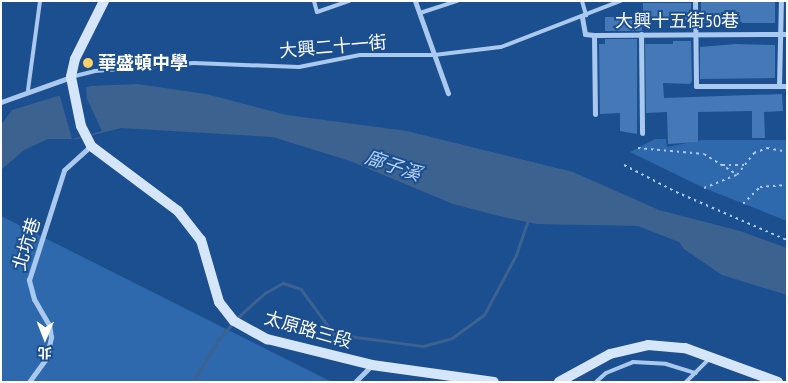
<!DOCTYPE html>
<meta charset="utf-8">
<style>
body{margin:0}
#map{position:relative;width:788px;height:383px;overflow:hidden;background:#1b4f8f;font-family:"PT Sans Narrow","Noto Sans TC",sans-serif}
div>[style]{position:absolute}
.green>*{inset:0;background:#2e69ad}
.water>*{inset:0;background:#3c6290}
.pier>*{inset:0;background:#1b4f8f}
.stream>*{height:2.5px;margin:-1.25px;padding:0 1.25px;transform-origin:1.25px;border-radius:1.25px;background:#3c6290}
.building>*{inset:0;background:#4478b7;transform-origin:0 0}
.path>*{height:2px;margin-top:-1px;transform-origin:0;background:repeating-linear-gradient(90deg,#a9c9ee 0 2.5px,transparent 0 6.5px)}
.lane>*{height:4px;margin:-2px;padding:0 2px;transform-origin:2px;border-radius:2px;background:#a9c9ee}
.street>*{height:5px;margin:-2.5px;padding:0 2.5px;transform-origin:2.5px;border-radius:2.5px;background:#a9c9ee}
.secondary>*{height:10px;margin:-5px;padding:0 5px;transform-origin:5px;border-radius:5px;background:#d6e6fa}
.dots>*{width:14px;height:14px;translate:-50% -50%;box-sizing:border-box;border:2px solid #1b4f8f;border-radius:50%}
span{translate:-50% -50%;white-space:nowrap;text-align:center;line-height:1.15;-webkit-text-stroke:4px #1b4f8f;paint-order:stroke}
.street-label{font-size:18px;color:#fff}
.poi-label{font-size:18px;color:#fff;font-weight:700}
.left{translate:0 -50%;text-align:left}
.water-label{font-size:19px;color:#b5d3f5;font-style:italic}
.frame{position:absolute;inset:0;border:2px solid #fff;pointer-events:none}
.north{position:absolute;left:20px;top:313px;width:50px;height:50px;-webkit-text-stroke:4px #1b4f8f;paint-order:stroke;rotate:181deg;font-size:14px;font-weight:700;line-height:20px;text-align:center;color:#fff}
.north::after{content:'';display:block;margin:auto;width:18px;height:22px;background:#fff;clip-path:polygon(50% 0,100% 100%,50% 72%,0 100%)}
</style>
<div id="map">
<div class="green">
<i style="clip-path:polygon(655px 139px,666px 139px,667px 147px,702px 140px,787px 140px,787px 221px,704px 188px,630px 152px)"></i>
<i style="clip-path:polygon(1px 216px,332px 382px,1px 382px)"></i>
</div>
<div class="water">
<i style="clip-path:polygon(137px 84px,206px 94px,287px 115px,407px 131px,573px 172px,659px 210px,740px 231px,787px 248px,787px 295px,722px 275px,684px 249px,679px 242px,638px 226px,536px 224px,499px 216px,453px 204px,350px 161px,273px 137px,121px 128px,77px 139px,48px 139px,24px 150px,1px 170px,1px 125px,12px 110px,91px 86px)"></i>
</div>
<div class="pier">
<i style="clip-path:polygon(86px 85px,87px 99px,102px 131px,72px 139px,59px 93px)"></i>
</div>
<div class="stream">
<i style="left:236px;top:319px;width:39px;rotate:-42deg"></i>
<i style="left:265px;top:293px;width:21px;rotate:-29deg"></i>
<i style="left:283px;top:283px;width:19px;rotate:18deg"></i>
<i style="left:301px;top:289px;width:56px;rotate:53.7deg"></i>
<i style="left:334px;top:334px;width:90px;rotate:7.7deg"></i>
<i style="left:423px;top:346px;width:30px;rotate:-15deg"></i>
<i style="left:452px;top:338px;width:39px;rotate:-36deg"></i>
<i style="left:484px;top:315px;width:68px;rotate:-61.9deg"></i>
<i style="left:516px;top:255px;width:36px;rotate:-71deg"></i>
<i style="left:193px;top:382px;width:49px;rotate:-59.2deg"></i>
<i style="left:218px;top:340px;width:23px;rotate:-49deg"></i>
</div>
<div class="building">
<i style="left:701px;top:1px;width:74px;height:22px"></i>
<i style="left:643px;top:3px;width:48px;height:18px"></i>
<i style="left:605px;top:17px;width:37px;height:14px"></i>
<i style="clip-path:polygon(605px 39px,637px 39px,637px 134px,620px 131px,620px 113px,600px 114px,599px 44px,605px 44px)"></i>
<i style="clip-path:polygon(673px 41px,691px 41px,692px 81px,690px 84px,663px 83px,664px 98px,782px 94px,783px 111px,764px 112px,765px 138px,752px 138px,752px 111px,698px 112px,698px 142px,668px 144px,667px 112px,646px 113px,645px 44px,673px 44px)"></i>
<i style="clip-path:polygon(736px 44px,775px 45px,775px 78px,700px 79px,700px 47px)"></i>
</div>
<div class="path">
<i style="left:638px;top:148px;width:66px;rotate:5.2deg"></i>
<i style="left:704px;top:154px;width:39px;rotate:32deg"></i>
<i style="left:624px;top:165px;width:59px;rotate:27.4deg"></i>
<i style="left:676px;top:192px;width:121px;rotate:23.4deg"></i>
<i style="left:722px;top:165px;width:22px"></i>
<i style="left:704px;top:188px;width:35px;rotate:-22deg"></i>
<i style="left:737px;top:175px;width:28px;rotate:-52deg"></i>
<i style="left:754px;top:153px;width:14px;rotate:-21deg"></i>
<i style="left:767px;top:148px;width:20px;rotate:11deg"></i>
<i style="left:743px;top:204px;width:24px;rotate:-45deg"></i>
<i style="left:760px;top:187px;width:27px;rotate:-4deg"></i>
</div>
<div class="lane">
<i style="left:314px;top:1px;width:11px;rotate:75deg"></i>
<i style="left:317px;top:12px;width:34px;rotate:-19deg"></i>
<i style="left:582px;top:1px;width:15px;rotate:74deg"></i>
<i style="left:420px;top:13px;width:39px;rotate:-18deg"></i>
<i style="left:71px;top:77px;width:25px;rotate:-14deg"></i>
<i style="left:95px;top:71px;width:99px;rotate:-4.6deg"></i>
<i style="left:194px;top:63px;width:105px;rotate:2.2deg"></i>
<i style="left:299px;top:67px;width:62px;rotate:-11.1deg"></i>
<i style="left:360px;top:55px;width:74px"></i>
<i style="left:434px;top:55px;width:67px;rotate:-6.8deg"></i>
<i style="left:501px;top:47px;width:128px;rotate:-21.1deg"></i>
<i style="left:28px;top:90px;width:90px;rotate:-82.3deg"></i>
<i style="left:596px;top:382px;width:13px;rotate:-42deg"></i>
<i style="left:606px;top:373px;width:29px;rotate:-22deg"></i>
<i style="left:633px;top:362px;width:33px;rotate:3deg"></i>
<i style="left:666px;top:364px;width:31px;rotate:17deg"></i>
<i style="left:686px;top:382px;width:33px;rotate:-45deg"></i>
</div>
<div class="street">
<i style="left:415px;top:1px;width:98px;rotate:70.3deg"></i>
<i style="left:695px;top:1px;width:85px;rotate:89.3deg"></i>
<i style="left:696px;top:86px;width:91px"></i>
<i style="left:582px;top:17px;width:17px;rotate:80deg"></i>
<i style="left:585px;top:34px;width:9px;rotate:6deg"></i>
<i style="left:594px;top:35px;width:193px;rotate:-0.3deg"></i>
<i style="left:641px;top:34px;width:99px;rotate:89.4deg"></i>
<i style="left:594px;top:35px;width:79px;rotate:89.3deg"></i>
<i style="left:779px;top:86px;width:85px;rotate:-88.7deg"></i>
<i style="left:1px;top:102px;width:74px;rotate:-19.7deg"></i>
<i style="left:29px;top:382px;width:29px;rotate:-54deg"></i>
<i style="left:46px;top:359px;width:23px;rotate:-77deg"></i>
<i style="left:51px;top:337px;width:12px;rotate:-99deg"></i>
<i style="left:49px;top:325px;width:30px;rotate:-120deg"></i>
<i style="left:34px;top:299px;width:20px;rotate:-105deg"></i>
<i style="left:29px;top:280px;width:115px;rotate:-72.3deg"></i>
<i style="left:64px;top:170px;width:36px;rotate:-42deg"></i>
<i style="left:355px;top:382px;width:24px;rotate:-45deg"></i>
</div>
<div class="secondary">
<i style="left:104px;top:1px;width:65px;rotate:116.6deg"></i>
<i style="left:75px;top:59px;width:18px;rotate:103deg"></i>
<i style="left:71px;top:77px;width:50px;rotate:78.5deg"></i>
<i style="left:81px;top:126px;width:22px;rotate:63deg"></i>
<i style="left:91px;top:146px;width:109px;rotate:36.8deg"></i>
<i style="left:178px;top:211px;width:37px;rotate:52deg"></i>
<i style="left:201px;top:240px;width:65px;rotate:73.8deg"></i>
<i style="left:219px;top:302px;width:24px;rotate:52deg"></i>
<i style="left:234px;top:321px;width:38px;rotate:29deg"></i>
<i style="left:267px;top:339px;width:108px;rotate:13.9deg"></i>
<i style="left:372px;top:365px;width:123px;rotate:7.9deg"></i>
<i style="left:559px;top:382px;width:58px;rotate:-28.8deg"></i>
<i style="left:610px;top:354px;width:39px;rotate:-13deg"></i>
<i style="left:648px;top:345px;width:37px;rotate:5deg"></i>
<i style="left:685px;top:348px;width:99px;rotate:20.1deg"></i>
</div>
<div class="dots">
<i style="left:88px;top:63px;background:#ffd166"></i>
</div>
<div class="street-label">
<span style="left:677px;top:21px">大興十五街50巷</span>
<span style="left:333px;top:47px;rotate:-5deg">大興二十一街</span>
<span style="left:27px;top:244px;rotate:-73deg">北坑巷</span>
<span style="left:308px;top:330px;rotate:16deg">太原路三段</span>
</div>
<div class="poi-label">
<span class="left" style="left:98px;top:63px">華盛頓中學</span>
</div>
<div class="water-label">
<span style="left:393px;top:166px;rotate:19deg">廍子溪</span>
</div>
<div class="frame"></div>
<div class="north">北</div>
</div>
